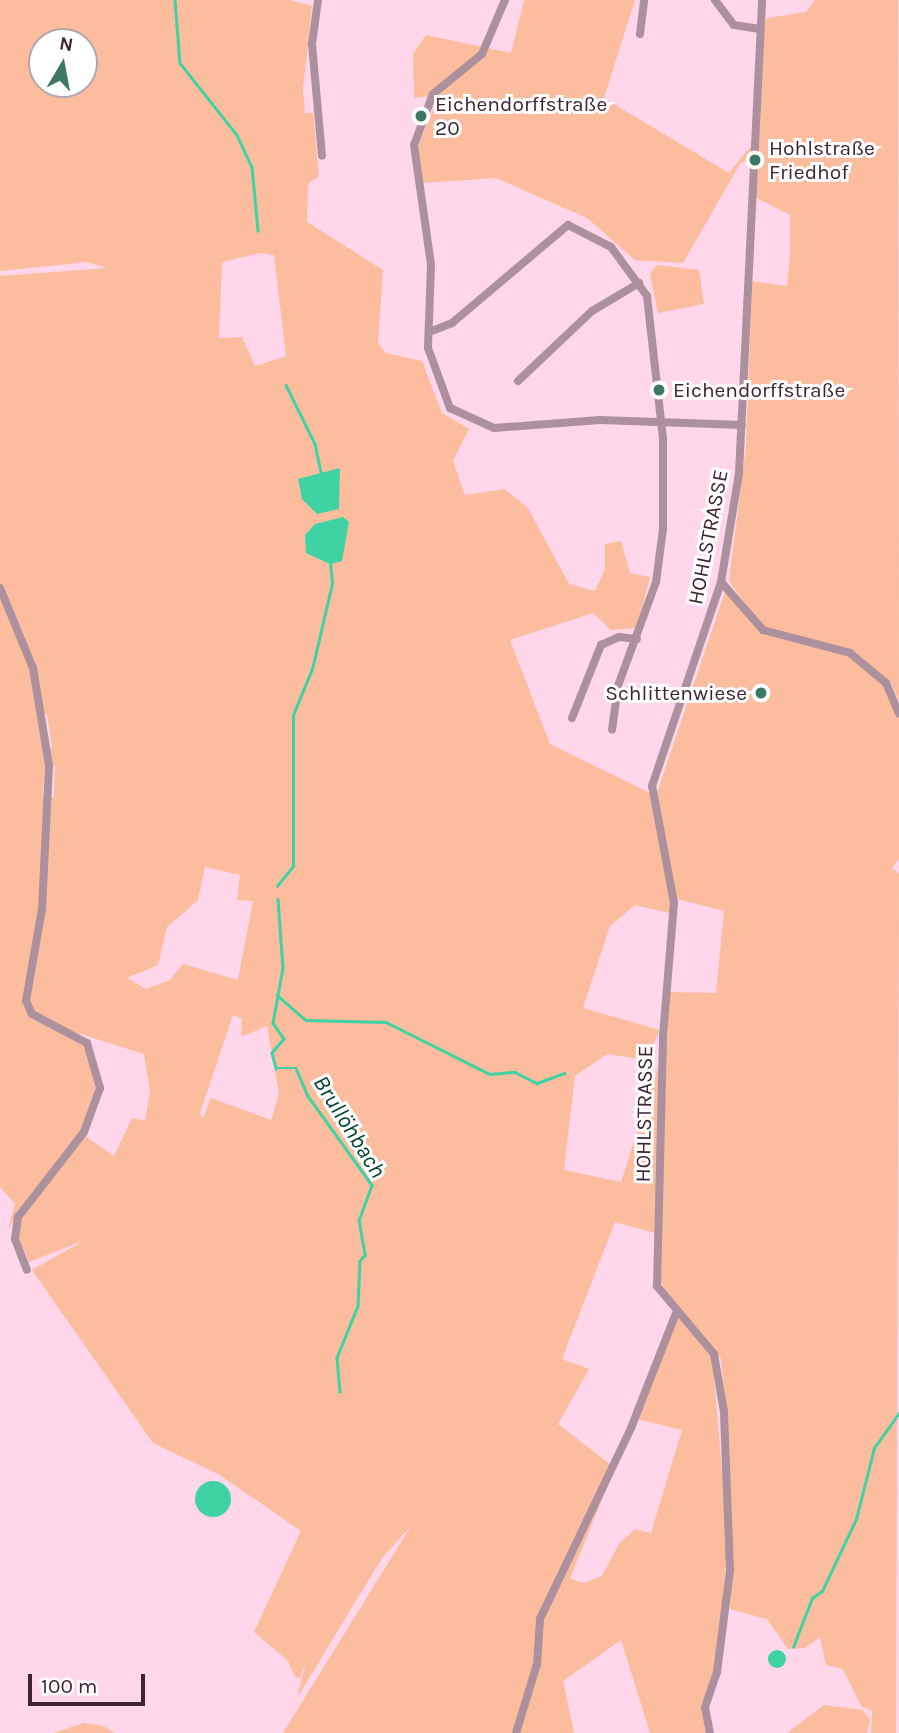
<!DOCTYPE html>
<meta charset="utf-8">
<style>
body{margin:0}
#map{position:relative;width:899px;height:1733px;overflow:hidden;background:#ffd6ea;font-family:Karla,sans-serif}
div>[style]{position:absolute}
.green>*{inset:0;background:#fcbd9e}
.water>*{inset:0;background:#3fd3a4}
.round{border-radius:50%}
.stream>*{height:2.5px;margin:-1.25px;padding:0 1.25px;transform-origin:1.25px;border-radius:1.25px;background:#3fd3a4}
.minor>*{height:8px;margin:-4px;padding:0 4px;transform-origin:4px;border-radius:4px;background:#ac909d}
.dots>*{width:19px;height:19px;translate:-50% -50%;box-sizing:border-box;border:4px solid #fff;border-radius:50%}
span{translate:-50% -50%;white-space:nowrap;text-align:center;line-height:1.15;-webkit-text-stroke:6px #fff;paint-order:stroke}
.poi-label{font-size:21px;color:#3e2432}
.left{translate:0 -50%;text-align:left}
.right{translate:-100% -50%;text-align:right}
.street-label{font-size:21px;color:#3e2432}
.water-label{font-size:23px;color:#014230;font-style:italic}
.north{position:absolute;left:28px;top:28px;width:70px;height:70px;box-sizing:border-box;background:#fff;border:2px solid #b2a7ad;border-radius:50%;rotate:10deg;font-size:19px;font-weight:700;line-height:28px;text-align:center;color:#3e2432}
.north::after{content:'';display:block;margin:auto;width:24px;height:32px;background:#3c7862;clip-path:polygon(50% 0,100% 100%,50% 72%,0 100%)}
.scale{position:absolute;left:28px;top:1674px;width:117px;height:32px;box-sizing:border-box;border:4px solid #3e2432;border-top:0;padding-left:9px;font-size:21px;line-height:24px;white-space:nowrap;color:#3e2432;-webkit-text-stroke:5px #fff;paint-order:stroke}
</style>
<div id="map">
<div class="green">
<i style="clip-path:polygon(evenodd,0 0,290px 0,312px 6px,303px 90px,305px 113px,313px 113px,319px 176px,308px 184px,307px 222px,383px 270px,378px 343px,386px 353px,422px 361px,442px 413px,469px 429px,453px 461px,465px 495px,505px 489px,528px 508px,569px 584px,595px 591px,605px 569px,605px 544px,621px 541px,630px 573px,650px 577px,637px 628px,611px 630px,593px 613px,510px 640px,550px 744px,656px 796px,725px 592px,762px 632px,847px 654px,884px 683px,899px 715px,899px 859px,892px 868px,899px 873px,896px 1733px,871px 1733px,872px 1711px,861px 1706px,843px 1669px,826px 1665px,820px 1637px,805px 1648px,788px 1649px,767px 1619px,730px 1609px,729px 1444px,721px 1359px,669px 1303px,659px 1275px,669px 992px,716px 993px,724px 911px,677px 899px,669px 913px,635px 905px,610px 926px,583px 1008px,660px 1030px,645px 1060px,607px 1054px,575px 1076px,564px 1170px,621px 1182px,660px 1062px,655px 1233px,615px 1222px,562px 1359px,589px 1369px,558px 1424px,615px 1468px,570px 1578px,583px 1583px,602px 1576px,619px 1544px,635px 1529px,651px 1533px,682px 1430px,637px 1419px,678px 1317px,712px 1355px,728px 1541px,718px 1653px,703px 1711px,707px 1733px,650px 1733px,621px 1640px,563px 1681px,574px 1733px,283px 1733px,411px 1526px,382px 1558px,297px 1698px,306px 1661px,300px 1678px,295px 1677px,288px 1661px,254px 1632px,301px 1531px,220px 1475px,153px 1443px,32px 1270px,85px 1240px,29px 1262px,19px 1238px,21px 1218px,85px 1136px,114px 1156px,132px 1118px,145px 1121px,150px 1092px,144px 1054px,36px 1020px,86px 1045px,96px 1070px,94px 1103px,80px 1133px,8px 1229px,15px 1204px,0 1187px,0 276px,107px 268px,87px 262px,0 271px,0 0,42px 42px,84px 42px,84px 84px,42px 84px,42px 42px,0 0,260px 253px,274px 255px,286px 356px,255px 366px,242px 337px,219px 338px,222px 262px,260px 253px,0 0,37px 712px,47px 714px,52px 748px,44px 751px,37px 712px,0 0,45px 760px,55px 767px,54px 797px,43px 797px,45px 760px,0 0,205px 867px,240px 875px,237px 900px,253px 901px,238px 980px,183px 964px,170px 980px,146px 989px,127px 978px,158px 965px,167px 927px,198px 900px,205px 867px,0 0,233px 1015px,242px 1019px,241px 1037px,267px 1026px,279px 1094px,271px 1120px,211px 1098px,203px 1118px,200px 1113px,233px 1015px)"></i>
<i style="clip-path:polygon(524px 0,635px 0,604px 98px,729px 173px,756px 140px,760px 29px,767px 18px,806px 12px,815px 0,898px 0,899px 700px,890px 681px,851px 651px,764px 629px,729px 581px,746px 446px,752px 281px,787px 286px,790px 255px,790px 215px,753px 196px,755px 161px,741px 162px,683px 263px,635px 260px,587px 218px,496px 178px,423px 183px,418px 146px,439px 95px,414px 98px,413px 54px,426px 35px,511px 53px)"></i>
<i style="clip-path:polygon(657px 265px,699px 270px,704px 304px,658px 313px,650px 274px)"></i>
<i style="clip-path:polygon(824px 1705px,863px 1710px,870px 1720px,867px 1733px,787px 1733px)"></i>
<i style="clip-path:polygon(84px 1723px,103px 1726px,115px 1733px,54px 1733px)"></i>
</div>
<div class="water">
<i style="clip-path:polygon(340px 468px,339px 509px,317px 514px,302px 499px,298px 479px)"></i>
<i style="clip-path:polygon(343px 517px,349px 522px,342px 561px,330px 564px,306px 553px,305px 535px,315px 524px)"></i>
<i class="round" style="left:195px;top:1481px;width:36px;height:36px"></i>
<i class="round" style="left:768px;top:1650px;width:18px;height:18px"></i>
</div>
<div class="stream">
<i style="left:175px;top:0;width:63px;rotate:85.5deg"></i>
<i style="left:180px;top:63px;width:92px;rotate:51.6deg"></i>
<i style="left:237px;top:135px;width:35px;rotate:65deg"></i>
<i style="left:252px;top:167px;width:64px;rotate:84.6deg"></i>
<i style="left:286px;top:385px;width:66px;rotate:63.8deg"></i>
<i style="left:315px;top:444px;width:30px;rotate:78deg"></i>
<i style="left:277px;top:886px;width:26px;rotate:-51deg"></i>
<i style="left:293px;top:866px;width:151px;rotate:-90deg"></i>
<i style="left:293px;top:715px;width:50px;rotate:-67.6deg"></i>
<i style="left:312px;top:669px;width:87px;rotate:-76.8deg"></i>
<i style="left:332px;top:584px;width:21px;rotate:-95deg"></i>
<i style="left:278px;top:899px;width:69px;rotate:85.9deg"></i>
<i style="left:283px;top:968px;width:56px;rotate:100.3deg"></i>
<i style="left:273px;top:1023px;width:19px;rotate:55deg"></i>
<i style="left:284px;top:1039px;width:18px;rotate:131deg"></i>
<i style="left:272px;top:1053px;width:16px;rotate:75deg"></i>
<i style="left:276px;top:1068px;width:20px"></i>
<i style="left:296px;top:1068px;width:30px;rotate:67deg"></i>
<i style="left:308px;top:1096px;width:110px;rotate:54.3deg"></i>
<i style="left:372px;top:1185px;width:37px;rotate:110deg"></i>
<i style="left:359px;top:1220px;width:36px;rotate:80deg"></i>
<i style="left:365px;top:1255px;width:8px;rotate:130deg"></i>
<i style="left:360px;top:1261px;width:45px;rotate:92.5deg"></i>
<i style="left:358px;top:1306px;width:56px;rotate:112deg"></i>
<i style="left:337px;top:1358px;width:34px;rotate:85deg"></i>
<i style="left:277px;top:995px;width:38px;rotate:41deg"></i>
<i style="left:306px;top:1020px;width:80px;rotate:1.4deg"></i>
<i style="left:386px;top:1022px;width:116px;rotate:26.6deg"></i>
<i style="left:490px;top:1074px;width:25px;rotate:-5deg"></i>
<i style="left:515px;top:1072px;width:25px;rotate:27deg"></i>
<i style="left:537px;top:1083px;width:29px;rotate:-20deg"></i>
<i style="left:793px;top:1647px;width:53px;rotate:-68.8deg"></i>
<i style="left:812px;top:1598px;width:12px;rotate:-35deg"></i>
<i style="left:822px;top:1591px;width:80px;rotate:-64.7deg"></i>
<i style="left:856px;top:1519px;width:73px;rotate:-75.8deg"></i>
<i style="left:874px;top:1448px;width:43px;rotate:-54.5deg"></i>
</div>
<div class="minor">
<i style="left:318px;top:0;width:44px;rotate:97.8deg"></i>
<i style="left:312px;top:44px;width:112px;rotate:84.9deg"></i>
<i style="left:505px;top:0;width:59px;rotate:113.1deg"></i>
<i style="left:482px;top:54px;width:63px;rotate:140.8deg"></i>
<i style="left:433px;top:94px;width:54px;rotate:110.4deg"></i>
<i style="left:414px;top:145px;width:121px;rotate:81.9deg"></i>
<i style="left:431px;top:265px;width:83px;rotate:92.1deg"></i>
<i style="left:428px;top:348px;width:64px;rotate:69.9deg"></i>
<i style="left:450px;top:408px;width:48px;rotate:24.4deg"></i>
<i style="left:494px;top:428px;width:106px;rotate:-4.3deg"></i>
<i style="left:600px;top:420px;width:142px;rotate:2deg"></i>
<i style="left:715px;top:0;width:31px;rotate:53deg"></i>
<i style="left:734px;top:25px;width:26px;rotate:9deg"></i>
<i style="left:640px;top:34px;width:34px;rotate:-83deg"></i>
<i style="left:429px;top:332px;width:25px;rotate:-21deg"></i>
<i style="left:452px;top:323px;width:152px;rotate:-40.2deg"></i>
<i style="left:568px;top:225px;width:48px;rotate:27.1deg"></i>
<i style="left:611px;top:247px;width:61px;rotate:53.7deg"></i>
<i style="left:647px;top:296px;width:143px;rotate:83.6deg"></i>
<i style="left:663px;top:438px;width:91px;rotate:90deg"></i>
<i style="left:663px;top:529px;width:53px;rotate:97.5deg"></i>
<i style="left:656px;top:582px;width:111px;rotate:110.1deg"></i>
<i style="left:618px;top:686px;width:44px;rotate:97.8deg"></i>
<i style="left:518px;top:381px;width:102px;rotate:-43.4deg"></i>
<i style="left:592px;top:311px;width:55px;rotate:-30.8deg"></i>
<i style="left:721px;top:582px;width:64px;rotate:48.8deg"></i>
<i style="left:763px;top:630px;width:90px;rotate:14.8deg"></i>
<i style="left:850px;top:653px;width:47px;rotate:39.8deg"></i>
<i style="left:886px;top:683px;width:33px;rotate:67deg"></i>
<i style="left:0;top:588px;width:87px;rotate:67.6deg"></i>
<i style="left:33px;top:668px;width:99px;rotate:80.7deg"></i>
<i style="left:49px;top:766px;width:143px;rotate:92.8deg"></i>
<i style="left:42px;top:909px;width:93px;rotate:99.9deg"></i>
<i style="left:26px;top:1001px;width:14px;rotate:65deg"></i>
<i style="left:32px;top:1014px;width:62px;rotate:27.8deg"></i>
<i style="left:87px;top:1043px;width:47px;rotate:73.9deg"></i>
<i style="left:100px;top:1088px;width:47px;rotate:110deg"></i>
<i style="left:84px;top:1132px;width:108px;rotate:127.8deg"></i>
<i style="left:18px;top:1217px;width:22px;rotate:98deg"></i>
<i style="left:15px;top:1239px;width:33px;rotate:69deg"></i>
<i style="left:572px;top:718px;width:79px;rotate:-68.3deg"></i>
<i style="left:601px;top:645px;width:20px;rotate:-24deg"></i>
<i style="left:619px;top:637px;width:18px;rotate:6deg"></i>
<i style="left:516px;top:1733px;width:72px;rotate:-73.1deg"></i>
<i style="left:537px;top:1664px;width:45px;rotate:-86.2deg"></i>
<i style="left:540px;top:1619px;width:212px;rotate:-64.5deg"></i>
<i style="left:631px;top:1428px;width:123px;rotate:-68.6deg"></i>
<i style="left:710px;top:1733px;width:26px;rotate:-101deg"></i>
<i style="left:705px;top:1707px;width:37px;rotate:-71deg"></i>
<i style="left:717px;top:1672px;width:103px;rotate:-82.7deg"></i>
<i style="left:730px;top:1570px;width:158px;rotate:-92.2deg"></i>
<i style="left:724px;top:1412px;width:59px;rotate:-99.8deg"></i>
<i style="left:714px;top:1354px;width:89px;rotate:-130deg"></i>
<i style="left:657px;top:1286px;width:250px;rotate:-88.6deg"></i>
<i style="left:663px;top:1036px;width:133px;rotate:-85.3deg"></i>
<i style="left:674px;top:903px;width:119px;rotate:-100.6deg"></i>
<i style="left:652px;top:786px;width:215px;rotate:-71.3deg"></i>
<i style="left:721px;top:582px;width:110px;rotate:-80.6deg"></i>
<i style="left:739px;top:473px;width:474px;rotate:-87.2deg"></i>
</div>
<div class="dots">
<i style="left:421px;top:116px;background:#3c7862"></i>
<i style="left:755px;top:160px;background:#3c7862"></i>
<i style="left:659px;top:390px;background:#3c7862"></i>
<i style="left:761px;top:693px;background:#3c7862"></i>
</div>
<div class="poi-label">
<span class="left" style="left:435px;top:116px">Eichendorffstraße<br>20</span>
<span class="left" style="left:769px;top:160px">Hohlstraße<br>Friedhof</span>
<span class="left" style="left:673px;top:390px">Eichendorffstraße</span>
<span class="right" style="left:747px;top:693px">Schlittenwiese</span>
</div>
<div class="street-label">
<span style="left:708px;top:537px;rotate:-79deg">HOHLSTRASSE</span>
<span style="left:644px;top:1114px;rotate:-89deg">HOHLSTRASSE</span>
</div>
<div class="water-label">
<span style="left:349px;top:1127px;rotate:58deg">Brullöhbach</span>
</div>
<div class="north">N</div>
<div class="scale">100 m</div>
</div>
